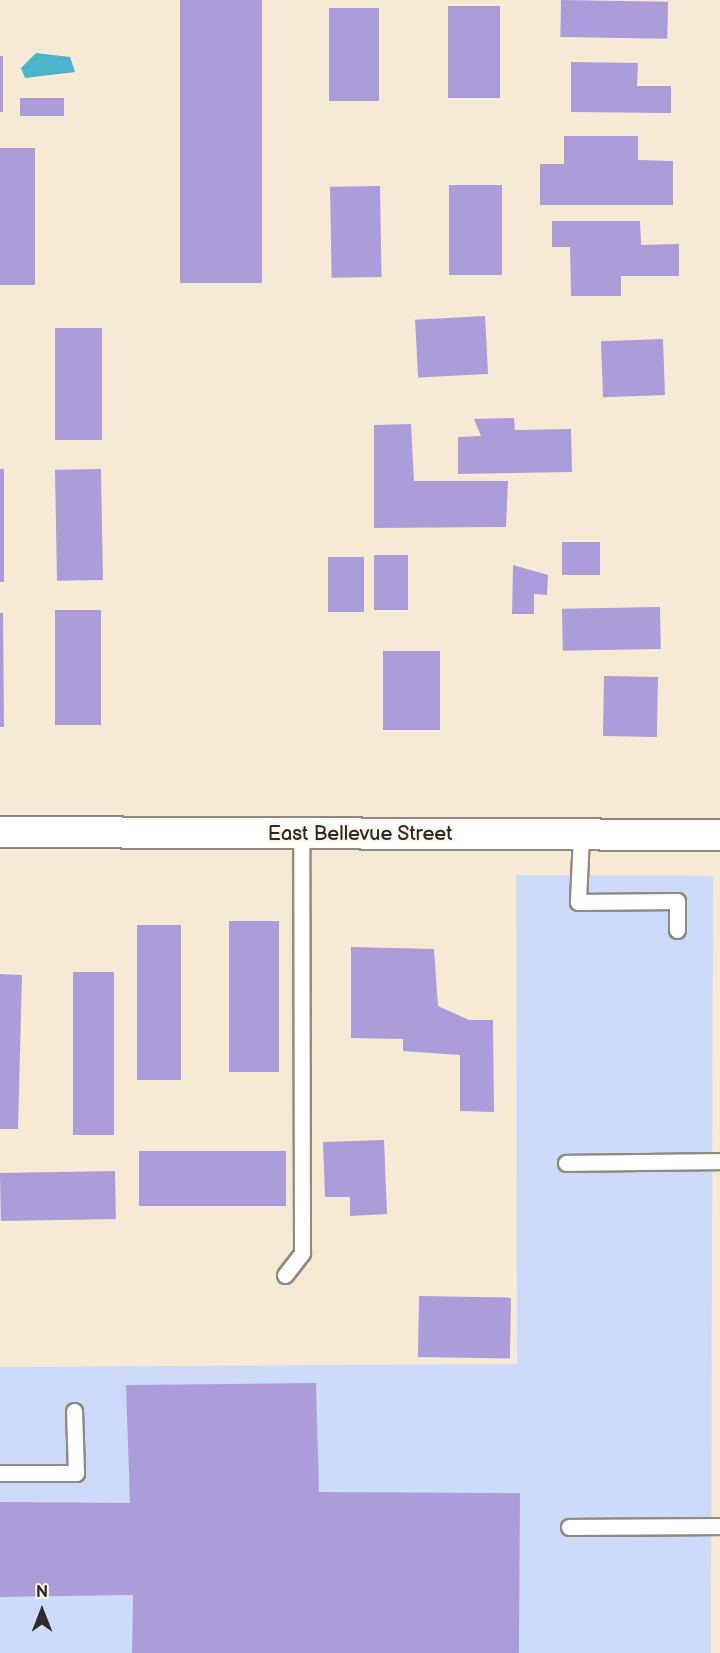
<!DOCTYPE html>
<style>
body{margin:0}
#map{position:relative;width:720px;height:1653px;overflow:hidden;background:#f7ead5;font-family:"Balsamiq Sans",sans-serif}
div>[style]{position:absolute}
.built>*{inset:0;background:#cedafa}
.water>*{inset:0;background:#4bb3ca}
.building>*{inset:0;background:#ab9dda;transform-origin:0 0}
.roads{filter:drop-shadow(2px 0 #918a80) drop-shadow(-2px 0 #918a80) drop-shadow(0 2px #918a80) drop-shadow(0 -2px #918a80)}
.lane>*{height:15px;margin:-7.5px;padding:0 7.5px;transform-origin:7.5px;border-radius:7.5px;background:#fff}
.street>*{height:30px;margin:-15px;padding:0 15px;transform-origin:15px;border-radius:15px;background:#fff}
span{translate:-50% -50%;white-space:nowrap;text-align:center;line-height:1.15;-webkit-text-stroke:5px #fbf7ec;paint-order:stroke}
.street-label{font-size:20px;color:#2b2b2b}
.north{position:absolute;left:12px;top:1581px;width:60px;height:60px;-webkit-text-stroke:4px #fbf7ec;paint-order:stroke;rotate:0deg;font-size:16px;font-weight:700;line-height:24px;text-align:center;color:#2b2b2b}
.north::after{content:'';display:block;margin:auto;width:21px;height:27px;background:#2b2b2b;clip-path:polygon(50% 0,100% 100%,50% 72%,0 100%)}
</style>
<div id="map">
<div class="built">
<i style="clip-path:polygon(516px 875px,713px 876px,711px 1653px,0 1653px,0 1367px,517px 1364px)"></i>
</div>
<div class="water">
<i style="clip-path:polygon(36px 53px,70px 57px,75px 72px,25px 78px,21px 68px)"></i>
</div>
<div class="building">
<i style="left:180px;top:0;width:82px;height:283px"></i>
<i style="left:561px;top:0;width:107px;height:37px;rotate:1deg"></i>
<i style="left:500px;top:6px;width:92px;height:52px;rotate:90deg"></i>
<i style="left:329px;top:8px;width:50px;height:93px"></i>
<i style="left:0;top:56px;width:3px;height:56px"></i>
<i style="clip-path:polygon(571px 62px,638px 63px,637px 86px,671px 86px,671px 113px,571px 112px)"></i>
<i style="left:20px;top:98px;width:44px;height:18px"></i>
<i style="clip-path:polygon(564px 136px,638px 136px,638px 160px,673px 161px,673px 205px,540px 205px,540px 164px,564px 164px)"></i>
<i style="left:0;top:148px;width:35px;height:137px"></i>
<i style="left:502px;top:185px;width:90px;height:53px;rotate:90deg"></i>
<i style="left:380px;top:186px;width:91px;height:50px;rotate:89deg"></i>
<i style="clip-path:polygon(552px 221px,640px 221px,641px 245px,679px 244px,679px 276px,621px 276px,621px 296px,571px 296px,570px 247px,552px 247px)"></i>
<i style="left:485px;top:316px;width:58px;height:70px;rotate:87deg"></i>
<i style="left:55px;top:328px;width:47px;height:112px"></i>
<i style="left:663px;top:339px;width:56px;height:62px;rotate:88deg"></i>
<i style="clip-path:polygon(514px 418px,515px 430px,571px 429px,572px 472px,458px 474px,458px 437px,481px 436px,474px 419px)"></i>
<i style="clip-path:polygon(411px 424px,414px 481px,508px 481px,506px 527px,374px 528px,374px 425px)"></i>
<i style="left:0;top:469px;width:4px;height:113px"></i>
<i style="left:101px;top:469px;width:111px;height:46px;rotate:89deg"></i>
<i style="left:562px;top:542px;width:38px;height:33px"></i>
<i style="left:374px;top:555px;width:34px;height:55px"></i>
<i style="left:328px;top:557px;width:36px;height:55px"></i>
<i style="clip-path:polygon(513px 565px,548px 575px,547px 595px,534px 594px,534px 614px,512px 614px)"></i>
<i style="left:660px;top:607px;width:42px;height:98px;rotate:89deg"></i>
<i style="left:55px;top:610px;width:46px;height:115px"></i>
<i style="clip-path:polygon(0 613px,3px 613px,4px 727px,0 727px)"></i>
<i style="left:383px;top:651px;width:57px;height:79px"></i>
<i style="left:604px;top:676px;width:54px;height:60px;rotate:1deg"></i>
<i style="left:229px;top:921px;width:50px;height:151px"></i>
<i style="left:181px;top:925px;width:155px;height:44px;rotate:90deg"></i>
<i style="clip-path:polygon(351px 947px,434px 949px,438px 1006px,469px 1020px,493px 1020px,494px 1112px,460px 1111px,460px 1055px,403px 1051px,403px 1039px,351px 1038px)"></i>
<i style="left:73px;top:972px;width:41px;height:163px"></i>
<i style="clip-path:polygon(0 974px,22px 975px,18px 1129px,0 1129px)"></i>
<i style="clip-path:polygon(384px 1140px,387px 1214px,350px 1216px,350px 1197px,325px 1197px,323px 1142px)"></i>
<i style="left:139px;top:1151px;width:147px;height:55px"></i>
<i style="left:115px;top:1171px;width:48px;height:115px;rotate:89deg"></i>
<i style="left:419px;top:1296px;width:92px;height:61px;rotate:1deg"></i>
<i style="clip-path:polygon(316px 1383px,319px 1492px,520px 1493px,519px 1653px,132px 1653px,133px 1595px,0 1597px,0 1502px,130px 1503px,126px 1385px)"></i>
</div>
<div class="roads">
<div class="lane">
<i style="left:581px;top:835px;width:67px;rotate:92.6deg"></i>
<i style="left:578px;top:902px;width:99px;rotate:-0.6deg"></i>
<i style="left:677px;top:901px;width:29px;rotate:90deg"></i>
<i style="left:566px;top:1163px;width:154px;rotate:-0.7deg"></i>
<i style="left:285px;top:1275px;width:28px;rotate:-52deg"></i>
<i style="left:302px;top:1253px;width:420px;rotate:-90.1deg"></i>
<i style="left:0;top:1473px;width:76px"></i>
<i style="left:76px;top:1473px;width:62px;rotate:-91.8deg"></i>
<i style="left:569px;top:1527px;width:151px;rotate:-0.4deg"></i>
</div>
<div class="street">
<i style="left:0;top:832px;width:720px;rotate:0.24deg"></i>
</div>
</div>
<div class="street-label">
<span style="left:360px;top:834px">East Bellevue Street</span>
</div>
<div class="north">N</div>
</div>
